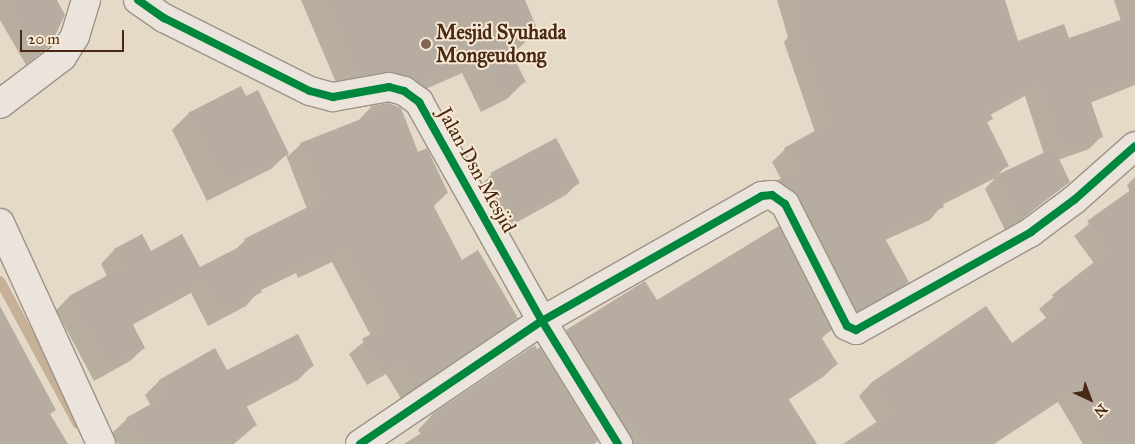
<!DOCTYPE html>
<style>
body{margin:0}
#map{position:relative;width:1135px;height:444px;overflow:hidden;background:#e5dac8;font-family:"IM FELL Great Primer",serif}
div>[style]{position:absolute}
.shadow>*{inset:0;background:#0003}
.stream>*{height:10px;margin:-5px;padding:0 5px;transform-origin:5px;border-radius:5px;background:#c6b198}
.building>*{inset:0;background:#b6ac9f;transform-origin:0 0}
.roads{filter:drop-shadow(1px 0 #9d9286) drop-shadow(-1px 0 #9d9286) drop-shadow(0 1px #9d9286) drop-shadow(0 -1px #9d9286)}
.street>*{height:28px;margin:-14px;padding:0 14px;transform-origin:14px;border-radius:14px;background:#eae4dc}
.cycleway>*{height:8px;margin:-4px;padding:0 4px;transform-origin:4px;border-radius:4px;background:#00873e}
.dots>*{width:14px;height:14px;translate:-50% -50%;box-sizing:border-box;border:2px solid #f7e9d3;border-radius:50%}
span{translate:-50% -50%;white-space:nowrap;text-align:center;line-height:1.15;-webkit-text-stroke:4px #f7e9d3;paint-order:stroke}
.poi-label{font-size:20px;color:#492916;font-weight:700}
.left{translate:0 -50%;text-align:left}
.street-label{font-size:20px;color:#492916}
.north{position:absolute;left:1065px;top:374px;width:50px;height:50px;-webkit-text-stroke:4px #f7e9d3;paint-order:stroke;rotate:137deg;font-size:14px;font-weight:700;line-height:20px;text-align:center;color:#492916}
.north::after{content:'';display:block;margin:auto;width:18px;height:22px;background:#492916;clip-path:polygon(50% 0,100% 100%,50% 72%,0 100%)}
.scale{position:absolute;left:20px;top:30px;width:104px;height:22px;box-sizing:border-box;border:2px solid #492916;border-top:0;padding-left:6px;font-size:15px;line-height:18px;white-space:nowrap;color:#492916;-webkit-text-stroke:4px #f7e9d3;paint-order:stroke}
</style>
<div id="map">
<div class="shadow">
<i style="clip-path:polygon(0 0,56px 0,49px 46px,26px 65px,0 20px)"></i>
<i style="clip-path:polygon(301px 0,524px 0,537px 31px,519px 48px,510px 52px,524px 82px,507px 99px,481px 112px,462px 73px,401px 100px,341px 94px)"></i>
<i style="clip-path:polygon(evenodd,777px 0,1003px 0,1017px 42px,1068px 39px,1121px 21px,1114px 0,1135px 0,1135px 85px,1090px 103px,1102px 136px,1089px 149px,1058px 160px,1069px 182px,1006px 232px,985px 189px,995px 178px,942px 205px,930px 220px,885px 240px,908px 282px,895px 295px,844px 323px,764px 194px,781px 179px,772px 162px,785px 149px,815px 132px,784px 42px,788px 37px,777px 0,1025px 96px,1044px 154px,996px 177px,1007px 165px,986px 124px,991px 119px,990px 115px,1025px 96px)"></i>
<i style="clip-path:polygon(241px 88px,246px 98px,257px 92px,288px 156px,301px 144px,358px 121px,371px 107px,388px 104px,418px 154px,447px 193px,433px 207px,462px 262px,517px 318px,503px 331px,402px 400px,386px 374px,367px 385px,349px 354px,371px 336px,332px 262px,298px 278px,296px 273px,259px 291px,246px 306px,208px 326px,191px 293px,132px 325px,144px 348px,130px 361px,94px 381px,56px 310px,69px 297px,107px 276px,101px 264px,114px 250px,142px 235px,151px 253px,199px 269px,234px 251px,245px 240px,307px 209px,286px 155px,271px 169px,207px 201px,172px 130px,188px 114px)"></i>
<i style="clip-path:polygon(492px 174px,578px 183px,566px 195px,503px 230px,480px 186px)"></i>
<i style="clip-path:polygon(1135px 177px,1134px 444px,1083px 444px,1058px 402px,994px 444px,845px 444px,877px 423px,859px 396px,872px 382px,1012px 345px,1047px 319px,1039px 309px,1094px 263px,1074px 236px,1130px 192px,1127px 185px)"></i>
<i style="clip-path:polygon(657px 302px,830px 330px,821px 339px,837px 364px,823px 377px,788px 400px,816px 444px,623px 444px,553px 344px,567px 331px)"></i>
<i style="clip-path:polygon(534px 347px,594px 444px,409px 444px,421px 434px,418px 430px,432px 415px)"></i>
<i style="clip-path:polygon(215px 350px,227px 372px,313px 365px,298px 380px,246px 407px,256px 425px,234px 444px,118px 444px,112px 433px,127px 419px,151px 406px,145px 395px,159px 381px)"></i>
</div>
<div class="stream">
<i style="left:0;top:281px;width:162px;rotate:61.5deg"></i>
</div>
<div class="building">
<i style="clip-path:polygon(9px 0,57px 0,65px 15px,50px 46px,38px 54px)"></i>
<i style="clip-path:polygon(325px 0,525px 0,538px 31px,507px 44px,526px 82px,499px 95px,480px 56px,419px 83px,393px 72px,358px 77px)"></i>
<i style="clip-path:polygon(794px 0,1005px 0,1018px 41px,1064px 24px,1069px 38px,1135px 15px,1135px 79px,1089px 96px,1103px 137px,1061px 152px,1038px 84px,989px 111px,993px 119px,987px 122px,1009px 166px,941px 201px,944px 207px,883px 235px,909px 282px,857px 311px,799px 197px,776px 181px,796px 170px,784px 148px,829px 123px,796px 28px,801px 26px)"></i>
<i style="clip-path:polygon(241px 86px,246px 96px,258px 90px,289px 154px,223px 186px,188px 113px)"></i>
<i style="clip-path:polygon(388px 103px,401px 108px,418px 152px,427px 148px,448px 193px,431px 201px,462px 260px,478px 250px,518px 318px,415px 388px,400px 361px,381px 372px,362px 339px,386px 326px,346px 250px,312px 265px,310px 261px,258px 286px,262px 292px,222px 313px,205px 280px,131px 321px,145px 348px,108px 368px,69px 296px,123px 267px,114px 249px,142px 234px,151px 251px,182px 234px,200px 267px,247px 243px,244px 239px,322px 200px,300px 143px,374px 114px,371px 106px)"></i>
<i style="left:556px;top:138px;width:51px;height:74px;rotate:62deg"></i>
<i style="clip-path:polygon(1054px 148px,1070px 182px,1018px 221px,997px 175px)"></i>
<i style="clip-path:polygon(1135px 187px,1135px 444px,1104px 444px,1071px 390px,990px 444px,843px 444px,892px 412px,872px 382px,986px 306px,1012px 343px,1061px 307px,1052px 295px,1108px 251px,1087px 221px)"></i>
<i style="clip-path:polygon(779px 226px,832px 330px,821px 337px,838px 364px,787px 397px,817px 444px,645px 444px,631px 422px,625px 425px,566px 330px,645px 281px,657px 300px)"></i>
<i style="clip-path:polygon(0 306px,56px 410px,50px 414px,68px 444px,0 444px)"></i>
<i style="clip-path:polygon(298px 334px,314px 366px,244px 402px,257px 425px,224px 444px,141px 444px,126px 418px,167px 395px,159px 380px,215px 348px,227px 370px)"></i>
<i style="clip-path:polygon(535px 345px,537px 349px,540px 347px,598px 441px,594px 444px,404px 444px,437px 423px,432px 414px)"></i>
</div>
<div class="roads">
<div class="street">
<i style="left:138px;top:0;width:32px;rotate:35deg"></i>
<i style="left:164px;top:18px;width:163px;rotate:26.6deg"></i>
<i style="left:310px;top:91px;width:24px;rotate:15deg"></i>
<i style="left:333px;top:97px;width:57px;rotate:-10.1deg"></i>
<i style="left:389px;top:87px;width:16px;rotate:15deg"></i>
<i style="left:404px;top:91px;width:19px;rotate:36deg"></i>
<i style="left:419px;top:102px;width:251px;rotate:60.7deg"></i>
<i style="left:542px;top:321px;width:145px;rotate:58.3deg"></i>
<i style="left:0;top:104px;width:78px;rotate:-37.2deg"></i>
<i style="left:62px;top:57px;width:25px;rotate:-58deg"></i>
<i style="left:75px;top:36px;width:38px;rotate:-73deg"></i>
<i style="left:0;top:223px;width:243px;rotate:65.4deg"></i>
<i style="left:360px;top:444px;width:220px;rotate:-34.1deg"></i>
<i style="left:542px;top:321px;width:253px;rotate:-29.6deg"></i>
<i style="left:762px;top:196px;width:10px;rotate:-6deg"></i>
<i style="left:772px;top:195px;width:16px;rotate:35deg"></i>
<i style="left:785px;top:204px;width:137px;rotate:63.1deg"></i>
<i style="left:847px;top:326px;width:10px;rotate:24deg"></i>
<i style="left:856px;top:330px;width:201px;rotate:-29.2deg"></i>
<i style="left:1031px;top:232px;width:54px;rotate:-36.7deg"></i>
<i style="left:1074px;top:200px;width:81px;rotate:-41.5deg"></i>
</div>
</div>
<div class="cycleway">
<i style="left:138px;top:0;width:32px;rotate:35deg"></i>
<i style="left:164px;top:18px;width:163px;rotate:26.6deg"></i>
<i style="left:310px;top:91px;width:24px;rotate:15deg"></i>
<i style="left:333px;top:97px;width:57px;rotate:-10.1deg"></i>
<i style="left:389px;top:87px;width:16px;rotate:15deg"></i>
<i style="left:404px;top:91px;width:19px;rotate:36deg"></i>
<i style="left:419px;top:102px;width:251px;rotate:60.7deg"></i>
<i style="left:542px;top:321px;width:145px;rotate:58.3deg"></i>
<i style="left:360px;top:444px;width:220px;rotate:-34.1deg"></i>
<i style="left:542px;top:321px;width:253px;rotate:-29.6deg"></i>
<i style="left:762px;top:196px;width:10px;rotate:-6deg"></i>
<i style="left:772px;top:195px;width:16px;rotate:35deg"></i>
<i style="left:785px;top:204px;width:137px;rotate:63.1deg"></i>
<i style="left:847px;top:326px;width:10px;rotate:24deg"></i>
<i style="left:856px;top:330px;width:201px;rotate:-29.2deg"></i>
<i style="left:1031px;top:232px;width:54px;rotate:-36.7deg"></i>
<i style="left:1074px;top:200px;width:81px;rotate:-41.5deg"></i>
</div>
<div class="dots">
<i style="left:426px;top:44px;background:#806754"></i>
</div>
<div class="poi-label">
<span class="left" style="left:436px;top:44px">Mesjid Syuhada<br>Mongeudong</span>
</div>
<div class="street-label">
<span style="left:477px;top:170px;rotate:61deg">Jalan Dsn Mesjid</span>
</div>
<div class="north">N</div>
<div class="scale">20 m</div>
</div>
